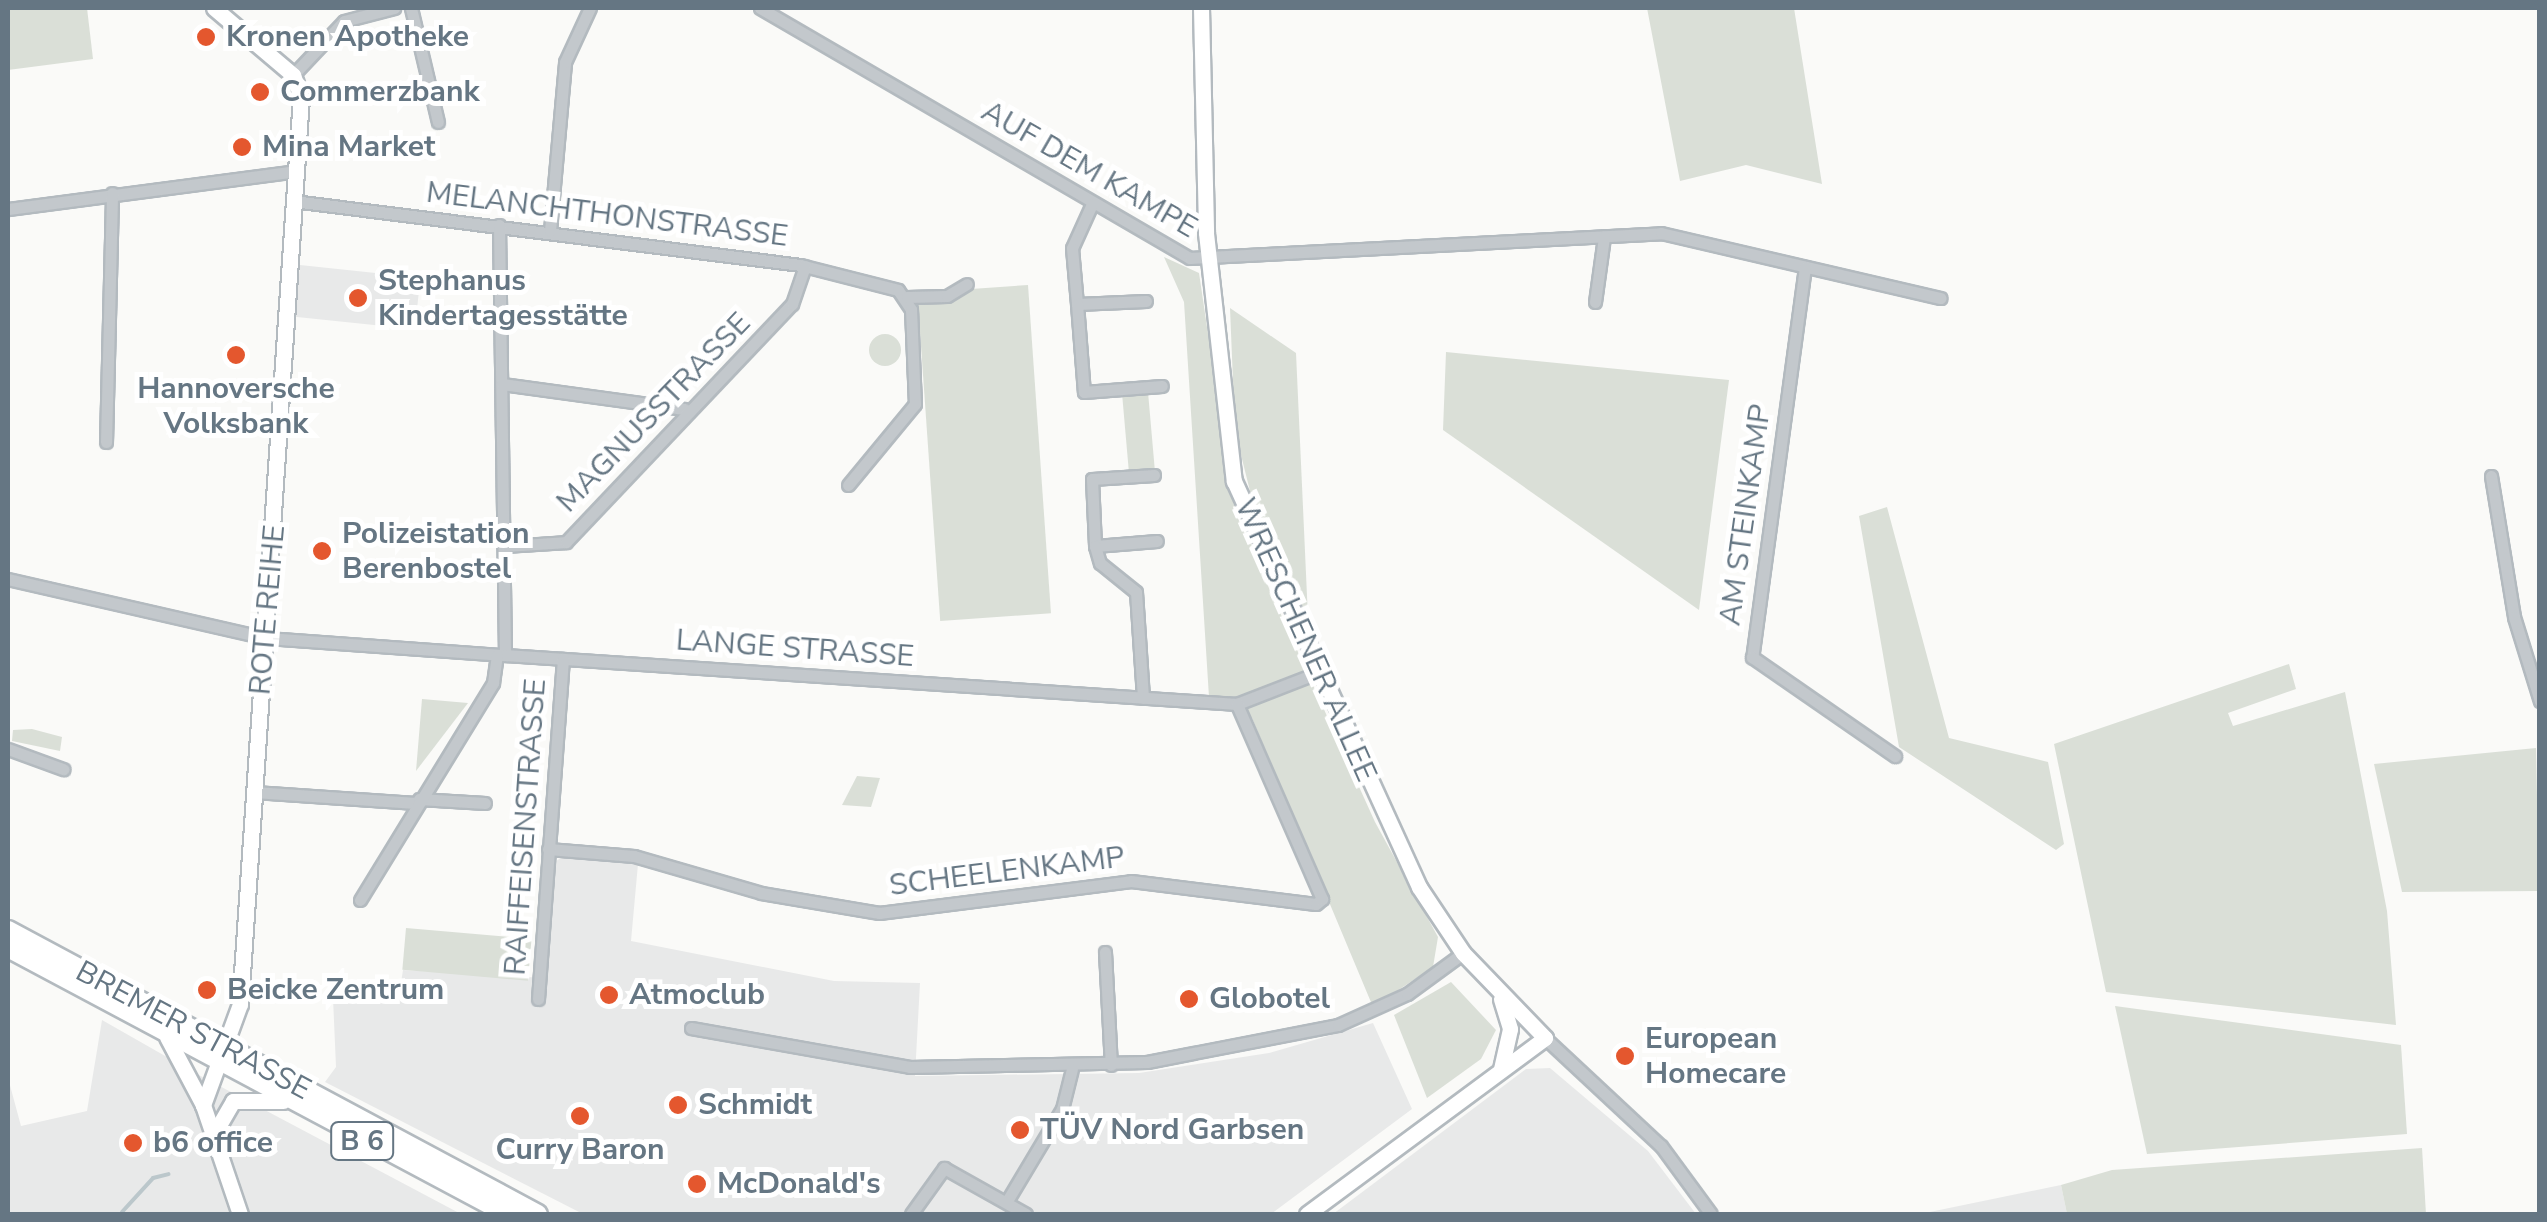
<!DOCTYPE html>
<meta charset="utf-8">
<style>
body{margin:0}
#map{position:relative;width:2547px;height:1222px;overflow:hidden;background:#fafaf8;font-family:"Nunito Sans",sans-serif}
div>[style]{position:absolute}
.built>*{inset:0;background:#e8e9e9;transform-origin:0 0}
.green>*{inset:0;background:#dadfd7;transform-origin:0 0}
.round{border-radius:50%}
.stream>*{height:4px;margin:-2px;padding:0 2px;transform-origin:2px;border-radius:2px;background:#bbc7cb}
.roads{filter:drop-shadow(2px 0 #b3babf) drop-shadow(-2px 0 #b3babf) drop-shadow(0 2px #b3babf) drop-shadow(0 -2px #b3babf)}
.street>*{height:11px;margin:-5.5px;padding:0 5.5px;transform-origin:5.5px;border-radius:5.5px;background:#c3c8cc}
.secondary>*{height:15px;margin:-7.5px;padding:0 7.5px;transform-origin:7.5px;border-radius:7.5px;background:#fff}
.primary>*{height:18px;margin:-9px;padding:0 9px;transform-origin:9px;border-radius:9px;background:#fff}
.dots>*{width:28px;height:28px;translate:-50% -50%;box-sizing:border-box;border:5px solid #fff;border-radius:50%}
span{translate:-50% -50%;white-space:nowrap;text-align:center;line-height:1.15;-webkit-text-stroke:10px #fff;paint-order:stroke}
.shield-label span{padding:2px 8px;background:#fff;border:2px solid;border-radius:8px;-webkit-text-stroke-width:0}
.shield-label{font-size:28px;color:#657683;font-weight:700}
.poi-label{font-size:30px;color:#657683;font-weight:700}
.left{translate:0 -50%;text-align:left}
.street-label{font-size:30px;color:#657683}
.frame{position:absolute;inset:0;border:10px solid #657683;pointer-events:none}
</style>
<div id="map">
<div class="built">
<i style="left:300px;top:265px;width:121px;height:52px;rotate:6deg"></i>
<i style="clip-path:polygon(564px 856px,638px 864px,631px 941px,834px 981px,920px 983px,915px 1076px,1139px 1073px,1269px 1053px,1373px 1023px,1412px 1109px,1271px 1214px,583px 1214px,325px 1082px,336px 1067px,333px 998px,398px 1001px,403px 970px,545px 978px,553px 863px)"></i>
<i style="clip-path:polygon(102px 1020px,195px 1073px,461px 1214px,8px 1214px,8px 1078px,21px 1126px,87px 1111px)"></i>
<i style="clip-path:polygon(1550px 1068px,1648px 1151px,1696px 1214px,1333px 1214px,1526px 1069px)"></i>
<i style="clip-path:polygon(2061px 1185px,2067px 1214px,1920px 1214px)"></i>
</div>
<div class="green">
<i style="clip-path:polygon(8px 8px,87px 8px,93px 59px,8px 70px)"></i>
<i style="clip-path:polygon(1647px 8px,1794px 8px,1822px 184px,1746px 165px,1680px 181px)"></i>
<i style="clip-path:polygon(1164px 257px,1199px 273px,1231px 489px,1264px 577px,1375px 822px,1438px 937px,1433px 967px,1373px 1007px,1252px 718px,1209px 697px,1184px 302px)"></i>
<i style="left:1028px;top:285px;width:329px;height:111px;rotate:86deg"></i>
<i style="clip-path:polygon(1230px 308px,1296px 353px,1308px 618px,1254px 507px,1235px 431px)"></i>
<i class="round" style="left:869px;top:334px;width:32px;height:32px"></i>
<i style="clip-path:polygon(1446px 352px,1729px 380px,1699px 610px,1443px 430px)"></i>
<i style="left:1148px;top:392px;width:78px;height:26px;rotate:85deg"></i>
<i style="clip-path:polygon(1887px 507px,1949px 738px,2048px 762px,2064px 844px,2056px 850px,1899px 747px,1859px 516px)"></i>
<i style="clip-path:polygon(2289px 664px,2296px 689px,2228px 713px,2233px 726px,2345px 692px,2387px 911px,2396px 1025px,2106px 992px,2054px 744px)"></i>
<i style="clip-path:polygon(422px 699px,468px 703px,416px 771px)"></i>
<i style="clip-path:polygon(32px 729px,62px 737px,60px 751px,12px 741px,13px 730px)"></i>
<i style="clip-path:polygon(2536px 748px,2539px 891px,2402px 892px,2374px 764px)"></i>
<i style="clip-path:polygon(857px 776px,880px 778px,871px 807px,842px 805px)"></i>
<i style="left:406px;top:928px;width:126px;height:42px;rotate:5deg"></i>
<i style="clip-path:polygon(1451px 982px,1496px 1030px,1481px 1059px,1427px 1098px,1394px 1015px)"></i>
<i style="clip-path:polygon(2115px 1006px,2401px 1045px,2407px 1134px,2147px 1154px)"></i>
<i style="clip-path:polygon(2422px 1148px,2426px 1214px,2067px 1214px,2061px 1185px,2112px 1170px)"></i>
</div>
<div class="stream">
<i style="left:122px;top:1212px;width:46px;rotate:-47.6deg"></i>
<i style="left:153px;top:1178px;width:16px;rotate:-14deg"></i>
</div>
<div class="roads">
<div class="street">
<i style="left:411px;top:8px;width:117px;rotate:76.7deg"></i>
<i style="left:760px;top:8px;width:497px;rotate:30.2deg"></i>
<i style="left:1190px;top:258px;width:472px;rotate:-3deg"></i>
<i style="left:1661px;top:233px;width:287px;rotate:13.1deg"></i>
<i style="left:293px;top:75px;width:74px;rotate:-46.6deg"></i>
<i style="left:344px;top:21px;width:52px;rotate:-14.6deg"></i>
<i style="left:293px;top:201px;width:511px;rotate:7.19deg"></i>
<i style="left:800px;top:265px;width:101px;rotate:14.3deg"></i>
<i style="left:898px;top:290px;width:23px;rotate:56deg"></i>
<i style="left:911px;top:309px;width:95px;rotate:87.6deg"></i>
<i style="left:915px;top:404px;width:105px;rotate:129.6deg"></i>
<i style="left:1092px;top:204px;width:48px;rotate:114.4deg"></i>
<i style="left:1072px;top:248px;width:56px;rotate:84.9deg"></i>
<i style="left:1077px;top:304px;width:69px;rotate:-2.5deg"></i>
<i style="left:8px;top:209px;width:290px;rotate:-7.5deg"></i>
<i style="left:499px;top:225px;width:430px;rotate:89.2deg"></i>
<i style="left:550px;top:231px;width:170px;rotate:-84.9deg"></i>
<i style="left:565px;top:62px;width:60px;rotate:-65.2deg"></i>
<i style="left:1805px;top:267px;width:394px;rotate:97.7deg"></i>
<i style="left:1752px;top:657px;width:174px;rotate:34.7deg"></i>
<i style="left:907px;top:297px;width:40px;rotate:-1.4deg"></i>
<i style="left:947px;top:296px;width:23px;rotate:-31deg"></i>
<i style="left:1595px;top:302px;width:66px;rotate:-82.1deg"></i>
<i style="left:1077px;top:304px;width:88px;rotate:85.5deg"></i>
<i style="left:1084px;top:392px;width:78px;rotate:-4.4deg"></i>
<i style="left:502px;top:384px;width:184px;rotate:7.8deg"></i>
<i style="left:106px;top:442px;width:249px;rotate:-88.6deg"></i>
<i style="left:1154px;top:475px;width:62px;rotate:176.3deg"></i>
<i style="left:1092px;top:479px;width:67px;rotate:87.4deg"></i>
<i style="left:1095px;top:546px;width:62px;rotate:-4.6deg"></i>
<i style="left:2491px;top:476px;width:143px;rotate:80.7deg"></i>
<i style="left:2514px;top:617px;width:88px;rotate:72.8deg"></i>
<i style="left:506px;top:546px;width:60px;rotate:-3.8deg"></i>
<i style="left:566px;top:542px;width:328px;rotate:-46.5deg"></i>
<i style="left:792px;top:304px;width:40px;rotate:-71.1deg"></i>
<i style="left:1095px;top:546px;width:18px;rotate:74deg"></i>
<i style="left:1100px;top:563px;width:46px;rotate:38.9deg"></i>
<i style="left:1136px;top:592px;width:106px;rotate:86.2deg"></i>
<i style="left:8px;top:579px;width:264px;rotate:12.9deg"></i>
<i style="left:265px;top:638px;width:241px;rotate:4.1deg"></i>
<i style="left:505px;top:655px;width:734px;rotate:3.83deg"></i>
<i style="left:1237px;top:704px;width:86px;rotate:-21.2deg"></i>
<i style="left:8px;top:749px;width:59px;rotate:20deg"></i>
<i style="left:254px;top:792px;width:162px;rotate:3.9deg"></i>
<i style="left:419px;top:799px;width:66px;rotate:3.5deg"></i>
<i style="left:548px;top:849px;width:86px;rotate:4.7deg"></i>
<i style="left:634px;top:856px;width:132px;rotate:16.2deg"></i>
<i style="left:761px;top:893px;width:120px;rotate:9.6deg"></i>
<i style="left:879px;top:913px;width:254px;rotate:-7.2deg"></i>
<i style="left:1131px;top:881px;width:186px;rotate:7.1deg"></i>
<i style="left:1316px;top:904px;width:8px;rotate:-40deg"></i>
<i style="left:1322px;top:899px;width:213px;rotate:-113.6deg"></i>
<i style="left:360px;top:900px;width:255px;rotate:-58.5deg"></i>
<i style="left:493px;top:683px;width:28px;rotate:-82deg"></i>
<i style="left:1105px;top:952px;width:113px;rotate:87deg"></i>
<i style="left:538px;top:999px;width:341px;rotate:-85.8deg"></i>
<i style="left:691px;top:1028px;width:222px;rotate:10.1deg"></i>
<i style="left:910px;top:1067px;width:237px;rotate:-1.2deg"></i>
<i style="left:1147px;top:1062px;width:195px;rotate:-11deg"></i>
<i style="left:1338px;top:1025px;width:76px;rotate:-24.2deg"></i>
<i style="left:1407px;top:994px;width:69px;rotate:-36.2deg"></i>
<i style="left:1545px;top:1038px;width:158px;rotate:43deg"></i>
<i style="left:1661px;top:1146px;width:84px;rotate:53.7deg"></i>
<i style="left:1007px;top:1201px;width:107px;rotate:-59.1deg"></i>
<i style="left:1062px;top:1109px;width:41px;rotate:-76deg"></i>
<i style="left:911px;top:1214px;width:57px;rotate:-54.3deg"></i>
<i style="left:944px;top:1168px;width:94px;rotate:29.3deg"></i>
</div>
<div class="secondary">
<i style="left:214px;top:8px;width:104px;rotate:40.3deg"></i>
<i style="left:293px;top:75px;width:23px;rotate:70deg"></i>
<i style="left:301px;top:97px;width:909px;rotate:93.85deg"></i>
<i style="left:240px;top:1004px;width:108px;rotate:110.1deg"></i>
<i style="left:203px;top:1105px;width:115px;rotate:71.3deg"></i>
<i style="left:1201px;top:8px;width:225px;rotate:88.7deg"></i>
<i style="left:1206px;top:233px;width:250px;rotate:83.6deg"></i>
<i style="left:1234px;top:481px;width:446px;rotate:65.5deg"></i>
<i style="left:1419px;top:887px;width:79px;rotate:56.3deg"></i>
<i style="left:1463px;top:953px;width:118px;rotate:46deg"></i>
<i style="left:1545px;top:1038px;width:296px;rotate:143.5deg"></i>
<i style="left:1501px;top:999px;width:31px;rotate:73deg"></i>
<i style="left:1510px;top:1029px;width:41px;rotate:102.7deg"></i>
<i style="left:167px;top:1037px;width:77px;rotate:62.1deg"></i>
<i style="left:211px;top:1139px;width:44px;rotate:-59.9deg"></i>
<i style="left:233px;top:1101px;width:50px"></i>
</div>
<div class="primary">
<i style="left:8px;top:930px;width:601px;rotate:28.18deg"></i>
<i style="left:8px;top:948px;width:565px;rotate:28.06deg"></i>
</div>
</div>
<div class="dots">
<i style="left:206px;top:37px;background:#e4572e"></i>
<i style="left:260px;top:92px;background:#e4572e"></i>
<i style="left:242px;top:147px;background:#e4572e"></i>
<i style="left:358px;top:298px;background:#e4572e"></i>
<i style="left:236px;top:355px;background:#e4572e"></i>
<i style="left:322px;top:551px;background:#e4572e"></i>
<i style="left:207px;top:990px;background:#e4572e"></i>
<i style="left:609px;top:995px;background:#e4572e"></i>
<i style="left:1189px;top:999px;background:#e4572e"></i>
<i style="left:1625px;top:1056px;background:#e4572e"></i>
<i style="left:678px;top:1105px;background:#e4572e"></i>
<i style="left:580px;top:1116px;background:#e4572e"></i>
<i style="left:1020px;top:1130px;background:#e4572e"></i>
<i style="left:133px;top:1143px;background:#e4572e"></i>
<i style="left:697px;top:1184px;background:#e4572e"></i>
</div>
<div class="shield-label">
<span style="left:362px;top:1141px">B 6</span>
</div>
<div class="poi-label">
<span class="left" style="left:226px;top:37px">Kronen Apotheke</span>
<span class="left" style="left:280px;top:92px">Commerzbank</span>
<span class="left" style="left:262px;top:147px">Mina Market</span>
<span class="left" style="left:378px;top:298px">Stephanus<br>Kindertagesstätte</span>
<span style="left:236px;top:406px">Hannoversche<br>Volksbank</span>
<span class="left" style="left:342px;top:551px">Polizeistation<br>Berenbostel</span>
<span class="left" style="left:227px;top:990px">Beicke Zentrum</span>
<span class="left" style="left:629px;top:995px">Atmoclub</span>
<span class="left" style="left:1209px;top:999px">Globotel</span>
<span class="left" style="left:1645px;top:1056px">European<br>Homecare</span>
<span class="left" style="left:698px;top:1105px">Schmidt</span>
<span class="left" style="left:1040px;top:1130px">TÜV Nord Garbsen</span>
<span class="left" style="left:153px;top:1143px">b6 office</span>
<span style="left:580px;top:1150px">Curry Baron</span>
<span class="left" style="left:717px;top:1184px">McDonald's</span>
</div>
<div class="street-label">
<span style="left:1089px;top:170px;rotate:30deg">AUF DEM KAMPE</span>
<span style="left:607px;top:215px;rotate:7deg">MELANCHTHONSTRASSE</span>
<span style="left:654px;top:413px;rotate:-46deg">MAGNUSSTRASSE</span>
<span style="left:1746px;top:515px;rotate:-82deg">AM STEINKAMP</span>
<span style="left:268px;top:610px;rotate:-85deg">ROTE REIHE</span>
<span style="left:1305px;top:640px;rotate:66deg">WRESCHENER ALLEE</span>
<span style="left:795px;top:649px;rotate:4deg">LANGE STRASSE</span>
<span style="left:526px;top:827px;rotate:-86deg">RAIFFEISENSTRASSE</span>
<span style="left:1007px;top:872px;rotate:-7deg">SCHEELENKAMP</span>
<span style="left:193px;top:1031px;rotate:28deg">BREMER STRASSE</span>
</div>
<div class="frame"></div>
</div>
